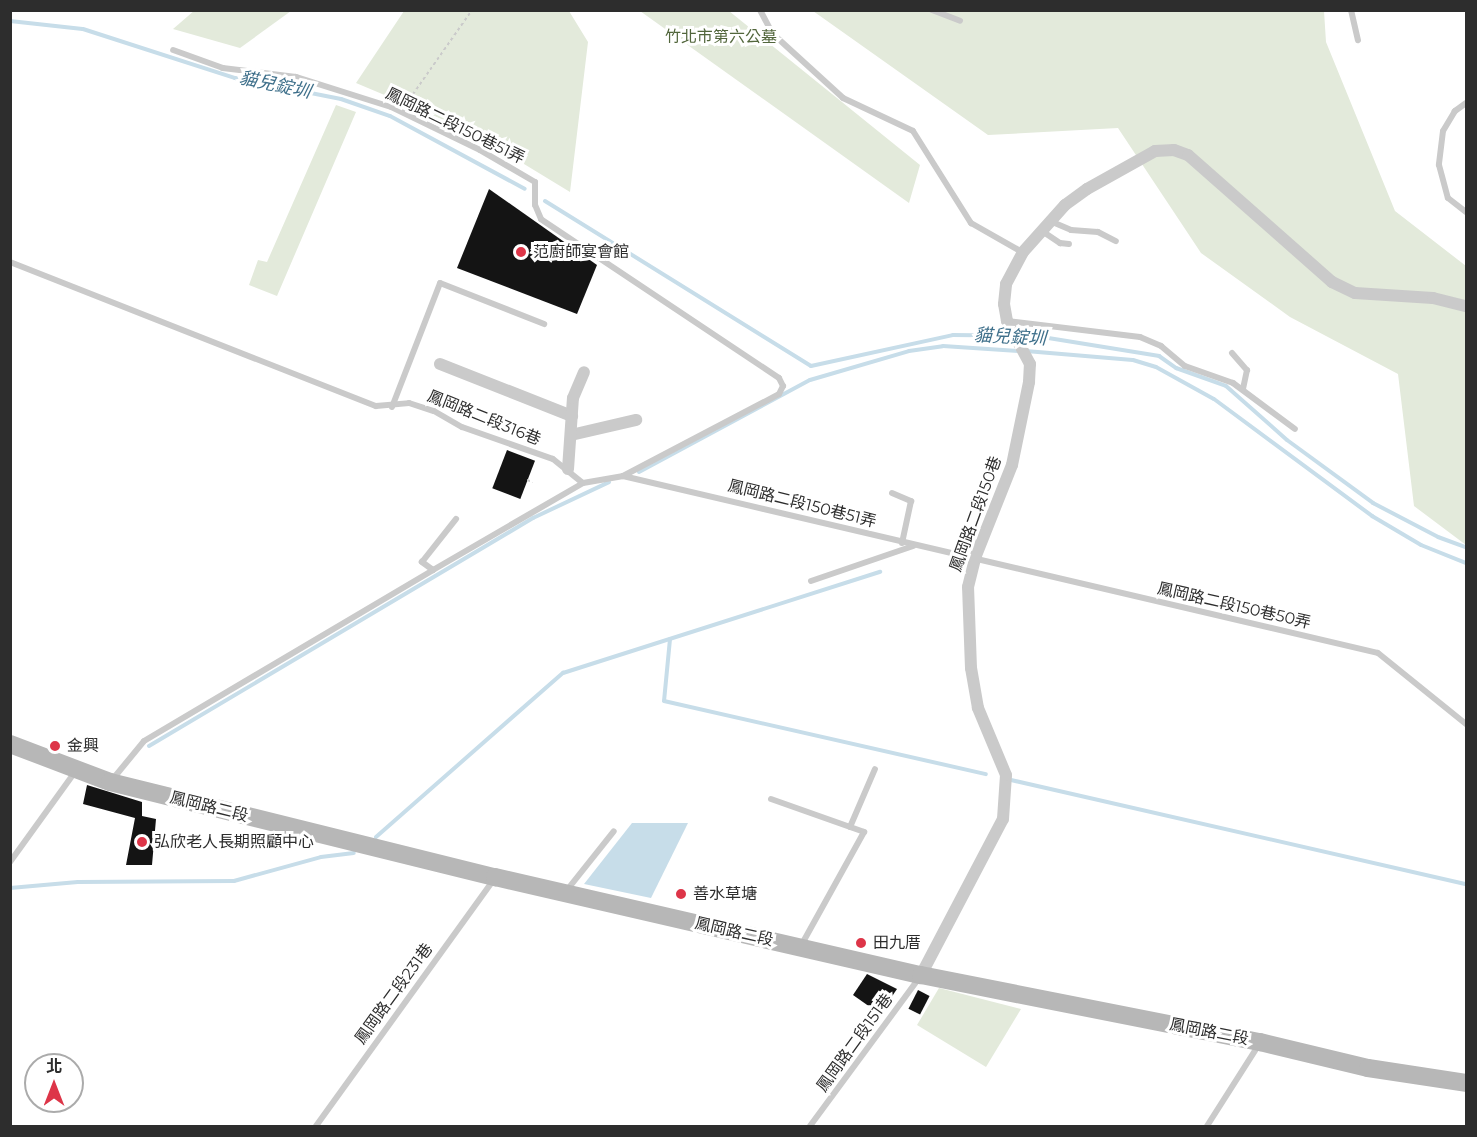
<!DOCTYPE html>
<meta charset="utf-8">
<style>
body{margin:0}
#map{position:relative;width:1477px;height:1137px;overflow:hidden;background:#fff;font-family:Montserrat,"Noto Sans TC",sans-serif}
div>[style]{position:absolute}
.green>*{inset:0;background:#e3eadb}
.water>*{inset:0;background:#c7dde9}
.stream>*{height:4px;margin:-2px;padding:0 2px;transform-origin:2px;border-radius:2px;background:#c7dde9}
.building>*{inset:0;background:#141414;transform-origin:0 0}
.path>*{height:2px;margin-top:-1px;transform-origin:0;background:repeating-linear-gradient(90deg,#cacaca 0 3px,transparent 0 6px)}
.lane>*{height:6px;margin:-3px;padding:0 3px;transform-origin:3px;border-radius:3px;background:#cacaca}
.street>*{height:12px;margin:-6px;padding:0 6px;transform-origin:6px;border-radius:6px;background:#cacaca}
.secondary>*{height:18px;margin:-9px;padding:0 9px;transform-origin:9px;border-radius:9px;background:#b7b7b7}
.dots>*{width:16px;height:16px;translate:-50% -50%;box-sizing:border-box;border:3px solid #fff;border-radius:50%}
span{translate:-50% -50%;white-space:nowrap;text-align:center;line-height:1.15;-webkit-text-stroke:6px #fff;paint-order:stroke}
.park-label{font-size:16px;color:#52663c}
.street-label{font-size:16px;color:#2d2d2d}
.poi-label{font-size:16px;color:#2d2d2d}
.left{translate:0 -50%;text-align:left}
.water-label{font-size:18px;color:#3f708b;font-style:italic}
.frame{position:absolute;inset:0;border:12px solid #2d2d2d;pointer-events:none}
.north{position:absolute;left:24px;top:1053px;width:60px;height:60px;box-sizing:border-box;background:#fff;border:2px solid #ababab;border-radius:50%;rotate:0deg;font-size:16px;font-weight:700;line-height:24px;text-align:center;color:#2d2d2d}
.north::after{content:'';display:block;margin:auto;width:21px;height:27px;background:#dd3548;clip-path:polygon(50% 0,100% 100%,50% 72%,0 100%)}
</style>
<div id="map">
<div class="green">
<i style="clip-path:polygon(195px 10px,291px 10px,291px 11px,240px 48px,173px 29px)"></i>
<i style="clip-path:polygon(404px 11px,569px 11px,588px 42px,570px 192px,470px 131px,356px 83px)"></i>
<i style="clip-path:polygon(640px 11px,729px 11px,920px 165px,909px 203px)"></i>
<i style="clip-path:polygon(813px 11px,1324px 11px,1326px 42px,1395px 211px,1466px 266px,1466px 545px,1414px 506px,1398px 374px,1290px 317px,1201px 253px,1118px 128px,988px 135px)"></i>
<i style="clip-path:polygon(336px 105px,356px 112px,277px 296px,249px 285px,258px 260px,267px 262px)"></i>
<i style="clip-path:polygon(939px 988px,1021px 1009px,986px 1067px,917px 1025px)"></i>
</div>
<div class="water">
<i style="clip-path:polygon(632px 823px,688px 823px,651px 898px,584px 884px)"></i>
</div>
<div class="stream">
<i style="left:10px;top:21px;width:73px;rotate:6.3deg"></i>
<i style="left:83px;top:29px;width:160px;rotate:17.9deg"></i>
<i style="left:235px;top:78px;width:108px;rotate:11.2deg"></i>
<i style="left:341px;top:99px;width:52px;rotate:19.1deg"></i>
<i style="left:390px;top:116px;width:153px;rotate:28.4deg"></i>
<i style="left:545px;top:201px;width:313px;rotate:31.8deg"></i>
<i style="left:811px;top:366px;width:145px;rotate:-12.3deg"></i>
<i style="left:953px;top:335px;width:83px;rotate:0.7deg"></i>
<i style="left:1036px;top:336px;width:125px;rotate:9.2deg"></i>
<i style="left:1159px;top:356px;width:21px;rotate:35deg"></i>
<i style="left:1176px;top:368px;width:53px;rotate:19.8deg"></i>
<i style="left:1226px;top:386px;width:81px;rotate:41.5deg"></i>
<i style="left:1287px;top:440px;width:107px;rotate:36.2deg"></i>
<i style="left:1373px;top:503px;width:73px;rotate:27.6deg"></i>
<i style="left:1438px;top:537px;width:30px;rotate:20deg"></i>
<i style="left:1026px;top:351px;width:107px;rotate:4.8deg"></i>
<i style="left:1133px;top:360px;width:24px;rotate:17deg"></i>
<i style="left:1156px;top:367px;width:66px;rotate:28.9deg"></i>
<i style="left:1214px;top:399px;width:197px;rotate:36.5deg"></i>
<i style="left:1372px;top:516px;width:57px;rotate:30.6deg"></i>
<i style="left:1421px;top:545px;width:48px;rotate:21.8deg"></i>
<i style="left:639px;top:472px;width:194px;rotate:-28.3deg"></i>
<i style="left:810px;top:380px;width:103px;rotate:-16.3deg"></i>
<i style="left:909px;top:351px;width:34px;rotate:-8deg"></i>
<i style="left:943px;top:346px;width:76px;rotate:3.8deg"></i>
<i style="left:670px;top:639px;width:62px;rotate:95.5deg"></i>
<i style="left:664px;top:701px;width:330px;rotate:12.8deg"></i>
<i style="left:149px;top:746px;width:447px;rotate:-30.7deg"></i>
<i style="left:533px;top:518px;width:84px;rotate:-25.3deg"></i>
<i style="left:1011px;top:780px;width:467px;rotate:12.9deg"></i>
<i style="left:376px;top:837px;width:249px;rotate:-41.3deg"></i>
<i style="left:563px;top:673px;width:333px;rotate:-17.7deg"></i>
<i style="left:10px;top:888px;width:68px;rotate:-5deg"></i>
<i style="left:78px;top:882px;width:156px;rotate:-0.4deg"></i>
<i style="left:234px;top:881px;width:90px;rotate:-15.4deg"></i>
<i style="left:321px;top:857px;width:33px;rotate:-7deg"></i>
</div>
<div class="building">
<i style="clip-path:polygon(489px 189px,597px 265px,577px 314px,457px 268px)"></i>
<i style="left:507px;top:450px;width:30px;height:41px;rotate:21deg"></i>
<i style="clip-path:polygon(87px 785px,142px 802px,142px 816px,156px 819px,152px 865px,126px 865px,135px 818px,83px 804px)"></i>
<i style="clip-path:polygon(867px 974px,897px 989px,880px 1014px,853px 995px)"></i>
<i style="left:918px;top:990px;width:13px;height:21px;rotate:27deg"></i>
</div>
<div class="path">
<i style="left:406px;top:104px;width:115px;rotate:-54.9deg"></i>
<i style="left:527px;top:480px;width:6px;rotate:18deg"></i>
</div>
<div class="lane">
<i style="left:760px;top:10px;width:27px;rotate:62deg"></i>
<i style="left:773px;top:34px;width:95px;rotate:42.4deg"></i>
<i style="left:843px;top:98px;width:77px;rotate:25.2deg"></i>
<i style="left:913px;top:131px;width:109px;rotate:57.8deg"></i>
<i style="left:971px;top:223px;width:59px;rotate:29.6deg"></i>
<i style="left:932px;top:10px;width:30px;rotate:21deg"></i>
<i style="left:1351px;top:10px;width:31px;rotate:77deg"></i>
<i style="left:1466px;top:103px;width:14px;rotate:144deg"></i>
<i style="left:1455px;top:111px;width:23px;rotate:121deg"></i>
<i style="left:1443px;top:131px;width:34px;rotate:97deg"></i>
<i style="left:1439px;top:165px;width:34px;rotate:75deg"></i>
<i style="left:1448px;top:198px;width:23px;rotate:38deg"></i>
<i style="left:1050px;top:221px;width:23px;rotate:23deg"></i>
<i style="left:1071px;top:230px;width:27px;rotate:4deg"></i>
<i style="left:1098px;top:232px;width:20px;rotate:27deg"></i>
<i style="left:1042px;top:231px;width:22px;rotate:34deg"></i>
<i style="left:1060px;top:243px;width:9px;rotate:6deg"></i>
<i style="left:10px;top:262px;width:393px;rotate:21.5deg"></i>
<i style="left:376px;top:406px;width:33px;rotate:-5deg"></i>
<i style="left:409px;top:403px;width:26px;rotate:18deg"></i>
<i style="left:434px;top:411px;width:32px;rotate:30deg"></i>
<i style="left:462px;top:427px;width:96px;rotate:19.4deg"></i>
<i style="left:553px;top:459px;width:38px;rotate:39deg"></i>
<i style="left:1007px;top:321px;width:134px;rotate:6.9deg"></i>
<i style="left:1140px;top:337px;width:23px;rotate:23deg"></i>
<i style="left:1161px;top:346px;width:31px;rotate:40deg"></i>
<i style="left:1185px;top:366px;width:51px;rotate:19.5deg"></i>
<i style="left:1233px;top:383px;width:77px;rotate:36.6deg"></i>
<i style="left:1232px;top:353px;width:23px;rotate:49deg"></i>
<i style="left:1247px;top:370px;width:19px;rotate:102deg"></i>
<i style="left:392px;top:407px;width:133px;rotate:-68.8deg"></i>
<i style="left:440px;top:283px;width:112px;rotate:21.5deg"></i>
<i style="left:623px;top:476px;width:775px;rotate:13.19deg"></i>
<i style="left:1378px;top:653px;width:113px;rotate:38.9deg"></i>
<i style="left:892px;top:493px;width:21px;rotate:23deg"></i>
<i style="left:911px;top:501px;width:43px;rotate:102.1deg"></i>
<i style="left:433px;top:570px;width:14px;rotate:-144deg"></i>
<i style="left:422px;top:562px;width:55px;rotate:-51.7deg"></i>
<i style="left:811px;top:581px;width:108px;rotate:-18.9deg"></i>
<i style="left:112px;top:780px;width:50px;rotate:-50.6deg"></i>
<i style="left:144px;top:741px;width:336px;rotate:-30.6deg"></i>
<i style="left:433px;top:570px;width:173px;rotate:-30.1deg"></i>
<i style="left:583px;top:483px;width:41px;rotate:-9.9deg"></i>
<i style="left:623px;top:476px;width:176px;rotate:-27.7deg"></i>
<i style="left:779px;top:394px;width:9px;rotate:-63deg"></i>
<i style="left:783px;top:386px;width:9px;rotate:-117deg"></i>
<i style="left:779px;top:378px;width:286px;rotate:-146.3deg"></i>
<i style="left:541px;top:219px;width:15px;rotate:-113deg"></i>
<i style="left:535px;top:205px;width:23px;rotate:-90deg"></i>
<i style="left:535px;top:182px;width:64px;rotate:-149.8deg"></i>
<i style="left:480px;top:150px;width:99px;rotate:-154.2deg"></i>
<i style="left:391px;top:107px;width:100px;rotate:-162.5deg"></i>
<i style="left:296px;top:77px;width:74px;rotate:-173deg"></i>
<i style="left:223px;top:68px;width:53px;rotate:-160.2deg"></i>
<i style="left:771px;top:799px;width:99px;rotate:19.5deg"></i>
<i style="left:864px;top:832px;width:128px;rotate:119deg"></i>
<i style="left:850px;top:827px;width:63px;rotate:-66.7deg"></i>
<i style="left:10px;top:862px;width:111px;rotate:-54.2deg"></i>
<i style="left:567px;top:890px;width:75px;rotate:-51.5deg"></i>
<i style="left:316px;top:1126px;width:304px;rotate:-54.2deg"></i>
<i style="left:810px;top:1126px;width:185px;rotate:-53.6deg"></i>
<i style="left:1207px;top:1126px;width:95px;rotate:-57.5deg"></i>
</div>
<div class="street">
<i style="left:440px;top:364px;width:142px;rotate:21.5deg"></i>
<i style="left:571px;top:435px;width:67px;rotate:-13deg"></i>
<i style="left:568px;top:469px;width:71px;rotate:-86deg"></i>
<i style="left:573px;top:398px;width:28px;rotate:-67deg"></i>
<i style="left:921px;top:975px;width:176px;rotate:-62.3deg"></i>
<i style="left:1003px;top:819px;width:44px;rotate:-86.1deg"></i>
<i style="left:1006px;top:775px;width:73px;rotate:-112.7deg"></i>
<i style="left:978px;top:708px;width:41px;rotate:-99.9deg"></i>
<i style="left:971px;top:668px;width:81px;rotate:-92.1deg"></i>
<i style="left:968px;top:587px;width:30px;rotate:-76deg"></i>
<i style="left:975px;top:558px;width:100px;rotate:-68.3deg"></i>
<i style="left:1012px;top:465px;width:85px;rotate:-78.4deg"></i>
<i style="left:1029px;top:382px;width:18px;rotate:-87deg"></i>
<i style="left:1030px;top:364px;width:49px;rotate:-118.1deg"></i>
<i style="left:1007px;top:321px;width:17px;rotate:-100deg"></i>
<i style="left:1004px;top:304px;width:20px;rotate:-84deg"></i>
<i style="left:1006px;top:284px;width:36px;rotate:-62deg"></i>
<i style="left:1023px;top:252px;width:63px;rotate:-48.2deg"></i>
<i style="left:1065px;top:205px;width:27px;rotate:-36deg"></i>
<i style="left:1087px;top:189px;width:78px;rotate:-29.2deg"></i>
<i style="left:1155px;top:151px;width:19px;rotate:-3deg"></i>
<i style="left:1174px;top:150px;width:15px;rotate:20deg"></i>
<i style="left:1188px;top:155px;width:192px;rotate:41.4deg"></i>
<i style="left:1332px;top:282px;width:25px;rotate:26deg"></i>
<i style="left:1355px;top:293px;width:78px;rotate:3.7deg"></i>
<i style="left:1433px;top:298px;width:34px;rotate:14deg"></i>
</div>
<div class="secondary">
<i style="left:10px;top:744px;width:107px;rotate:20.8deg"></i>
<i style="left:110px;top:782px;width:397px;rotate:13.9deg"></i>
<i style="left:495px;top:877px;width:437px;rotate:13deg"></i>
<i style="left:921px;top:975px;width:346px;rotate:11.2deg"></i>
<i style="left:1260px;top:1042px;width:111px;rotate:13.5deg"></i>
<i style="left:1368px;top:1068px;width:99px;rotate:8.7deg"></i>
</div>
<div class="dots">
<i style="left:521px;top:252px;background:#dd3548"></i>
<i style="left:55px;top:746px;background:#dd3548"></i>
<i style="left:142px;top:842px;background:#dd3548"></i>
<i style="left:681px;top:894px;background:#dd3548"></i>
<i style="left:861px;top:943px;background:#dd3548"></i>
</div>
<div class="park-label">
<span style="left:721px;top:37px">竹北市第六公墓</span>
</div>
<div class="street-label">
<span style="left:455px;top:126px;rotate:26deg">鳳岡路二段150巷51弄</span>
<span style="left:484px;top:418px;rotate:22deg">鳳岡路二段316巷</span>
<span style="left:802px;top:504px;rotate:14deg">鳳岡路二段150巷51弄</span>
<span style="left:976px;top:514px;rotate:-70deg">鳳岡路二段150巷</span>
<span style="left:1234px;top:606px;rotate:13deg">鳳岡路二段150巷50弄</span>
<span style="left:209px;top:807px;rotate:14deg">鳳岡路二段</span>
<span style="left:734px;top:932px;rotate:13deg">鳳岡路二段</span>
<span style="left:394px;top:994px;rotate:-54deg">鳳岡路二段231巷</span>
<span style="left:1209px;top:1032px;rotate:11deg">鳳岡路二段</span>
<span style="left:855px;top:1043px;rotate:-54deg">鳳岡路二段151巷</span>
</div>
<div class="poi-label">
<span class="left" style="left:533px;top:252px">范廚師宴會館</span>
<span class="left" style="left:67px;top:746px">金興</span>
<span class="left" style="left:154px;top:842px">弘欣老人長期照顧中心</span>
<span class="left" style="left:693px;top:894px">善水草塘</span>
<span class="left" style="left:873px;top:943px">田九厝</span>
</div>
<div class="water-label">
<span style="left:275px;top:85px;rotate:12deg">貓兒錠圳</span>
<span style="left:1010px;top:337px;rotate:3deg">貓兒錠圳</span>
</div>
<div class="frame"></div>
<div class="north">北</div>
</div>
